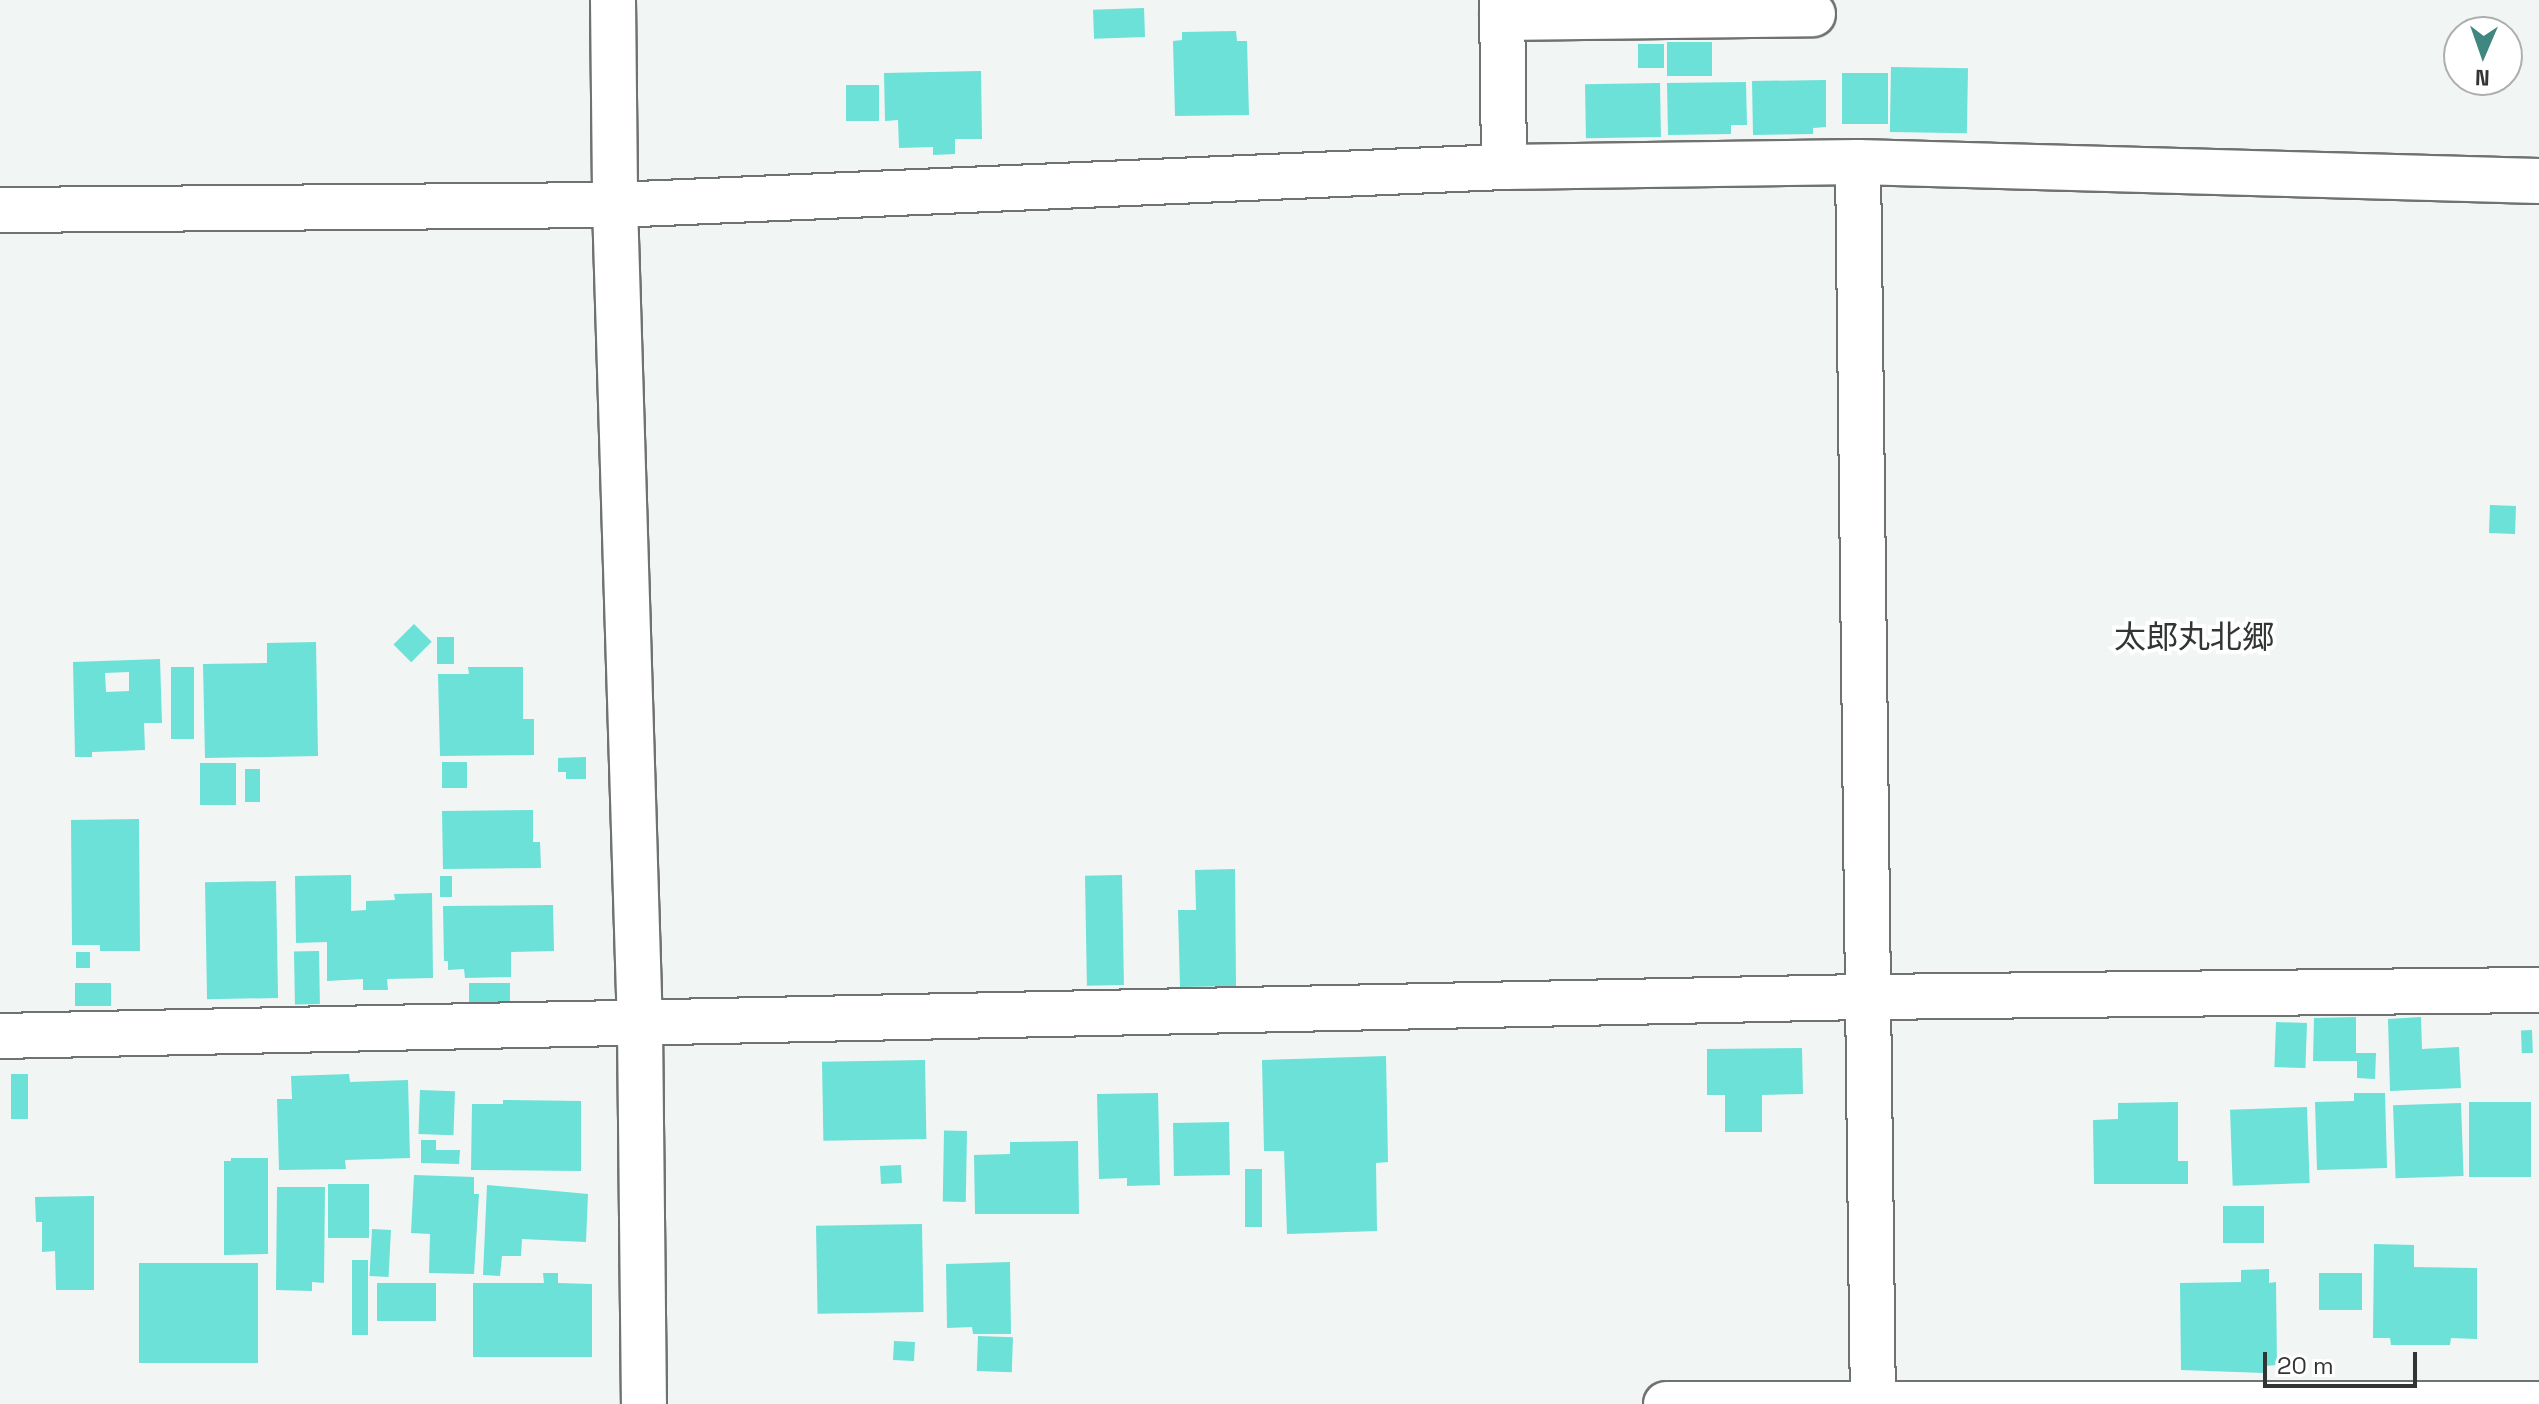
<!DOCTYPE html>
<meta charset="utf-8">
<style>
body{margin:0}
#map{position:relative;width:2539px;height:1404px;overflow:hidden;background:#f1f5f4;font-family:"Space Grotesk","Noto Sans JP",sans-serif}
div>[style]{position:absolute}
.building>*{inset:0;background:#6be1d7;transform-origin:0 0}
.roads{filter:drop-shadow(2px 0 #6f7271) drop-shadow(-2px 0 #6f7271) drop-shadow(0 2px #6f7271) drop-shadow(0 -2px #6f7271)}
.minor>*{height:44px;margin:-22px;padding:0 22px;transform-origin:22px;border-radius:22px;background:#fff}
span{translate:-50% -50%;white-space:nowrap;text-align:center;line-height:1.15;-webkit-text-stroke:8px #fff;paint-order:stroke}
.quarter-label{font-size:32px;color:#333434}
.north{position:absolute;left:2443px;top:16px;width:80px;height:80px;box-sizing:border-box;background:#fff;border:2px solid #adaeae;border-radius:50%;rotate:182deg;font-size:22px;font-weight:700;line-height:32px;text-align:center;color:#333434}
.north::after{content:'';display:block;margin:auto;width:28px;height:36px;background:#408781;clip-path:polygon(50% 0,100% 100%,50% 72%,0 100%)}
.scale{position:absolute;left:2263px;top:1352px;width:154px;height:36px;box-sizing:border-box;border:4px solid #333434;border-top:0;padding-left:10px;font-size:24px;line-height:28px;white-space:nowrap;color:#333434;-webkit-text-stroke:6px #fff;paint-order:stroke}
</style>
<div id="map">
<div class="building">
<i style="left:1144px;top:8px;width:29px;height:51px;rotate:88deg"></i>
<i style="clip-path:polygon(1236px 31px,1237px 41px,1247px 41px,1249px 115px,1175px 116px,1173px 41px,1182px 40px,1182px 32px)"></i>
<i style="left:1712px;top:42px;width:34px;height:45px;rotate:90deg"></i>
<i style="left:1664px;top:44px;width:24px;height:26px;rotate:90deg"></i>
<i style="left:1891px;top:67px;width:77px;height:65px;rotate:1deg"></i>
<i style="clip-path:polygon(981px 71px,982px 139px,955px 139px,955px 154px,933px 155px,933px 147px,899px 148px,898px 120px,885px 121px,884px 73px)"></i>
<i style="left:1842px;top:73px;width:46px;height:51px"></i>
<i style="clip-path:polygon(1826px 80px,1826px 127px,1813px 128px,1813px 134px,1753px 135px,1752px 81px)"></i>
<i style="clip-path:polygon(1746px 82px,1747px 125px,1731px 125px,1731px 134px,1668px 135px,1667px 83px)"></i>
<i style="left:1660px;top:83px;width:54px;height:75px;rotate:89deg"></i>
<i style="left:846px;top:85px;width:33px;height:36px"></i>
<i style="left:2490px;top:505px;width:26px;height:28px;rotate:2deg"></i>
<i style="left:414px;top:624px;width:25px;height:29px;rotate:45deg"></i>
<i style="left:437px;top:637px;width:17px;height:27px"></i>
<i style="clip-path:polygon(316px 642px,318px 756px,205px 758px,203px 664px,267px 663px,267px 643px)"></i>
<i style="clip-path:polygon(evenodd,160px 659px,162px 723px,144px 723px,145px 750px,92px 752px,92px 757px,75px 757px,73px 662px,160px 659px,129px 672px,129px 691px,106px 692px,105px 673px,129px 672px)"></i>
<i style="left:171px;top:667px;width:23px;height:72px"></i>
<i style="clip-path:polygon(468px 667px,523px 667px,523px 719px,534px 719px,534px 755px,440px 756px,438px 674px,469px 674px)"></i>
<i style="clip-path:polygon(586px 757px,586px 779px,566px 779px,566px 772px,558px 772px,558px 758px)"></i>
<i style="left:442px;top:762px;width:25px;height:26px"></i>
<i style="left:200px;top:763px;width:36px;height:42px"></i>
<i style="left:245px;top:769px;width:15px;height:33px"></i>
<i style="clip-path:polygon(533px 810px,533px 842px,540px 842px,541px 868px,443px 869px,442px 811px)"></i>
<i style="clip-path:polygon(139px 819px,140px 951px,100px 951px,100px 945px,72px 945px,71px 820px)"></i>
<i style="clip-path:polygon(1235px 869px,1236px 986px,1180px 987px,1178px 910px,1196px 910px,1195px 870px)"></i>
<i style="clip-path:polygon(351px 875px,351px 911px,366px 910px,366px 901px,395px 900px,394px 894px,432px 893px,433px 978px,387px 979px,388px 990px,363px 990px,363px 979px,327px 981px,327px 942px,296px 943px,295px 876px)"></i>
<i style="left:1122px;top:875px;width:110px;height:37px;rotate:89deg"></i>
<i style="left:440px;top:876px;width:12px;height:21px"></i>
<i style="left:276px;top:881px;width:117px;height:71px;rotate:89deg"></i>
<i style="clip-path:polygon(553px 905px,554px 951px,511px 952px,511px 977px,465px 978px,464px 969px,448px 970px,448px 961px,444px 961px,443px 906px)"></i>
<i style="left:319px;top:951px;width:53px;height:25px;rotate:89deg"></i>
<i style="left:76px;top:952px;width:14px;height:16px"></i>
<i style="left:111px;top:983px;width:23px;height:36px;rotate:90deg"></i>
<i style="left:510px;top:983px;width:20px;height:41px;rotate:90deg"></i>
<i style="clip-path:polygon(2356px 1017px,2356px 1053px,2376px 1053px,2375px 1079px,2357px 1078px,2357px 1061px,2313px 1061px,2314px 1018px)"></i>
<i style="clip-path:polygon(2421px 1017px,2422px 1049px,2459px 1047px,2461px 1088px,2390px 1091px,2388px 1019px)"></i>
<i style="left:2276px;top:1022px;width:31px;height:45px;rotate:2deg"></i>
<i style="left:2532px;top:1030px;width:23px;height:11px;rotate:88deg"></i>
<i style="clip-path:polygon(1802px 1048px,1803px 1094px,1762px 1095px,1762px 1132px,1725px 1132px,1725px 1095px,1707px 1095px,1707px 1049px)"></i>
<i style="clip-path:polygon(1386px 1056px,1388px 1162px,1376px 1163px,1377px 1231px,1287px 1234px,1284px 1151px,1264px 1151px,1262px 1060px)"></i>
<i style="left:925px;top:1060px;width:79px;height:103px;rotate:89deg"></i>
<i style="left:11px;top:1074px;width:17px;height:45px"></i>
<i style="clip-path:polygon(349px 1074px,350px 1082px,408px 1080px,410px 1158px,345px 1160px,346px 1169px,279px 1170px,277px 1099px,292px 1099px,291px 1076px)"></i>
<i style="left:420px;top:1090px;width:35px;height:44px;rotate:2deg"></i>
<i style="clip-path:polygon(1158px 1093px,1160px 1185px,1127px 1186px,1127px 1178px,1099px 1179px,1097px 1094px)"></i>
<i style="clip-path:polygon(2354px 1093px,2385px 1093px,2387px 1168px,2317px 1170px,2315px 1102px,2354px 1101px)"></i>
<i style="clip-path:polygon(503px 1100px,581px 1101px,581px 1171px,471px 1170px,472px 1104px,503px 1104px)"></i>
<i style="clip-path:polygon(2178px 1102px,2178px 1161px,2188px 1161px,2188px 1184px,2094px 1184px,2093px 1120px,2118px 1119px,2118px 1103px)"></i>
<i style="left:2469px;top:1102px;width:62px;height:75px"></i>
<i style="left:2461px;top:1103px;width:73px;height:68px;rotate:88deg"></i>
<i style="left:2307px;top:1107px;width:76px;height:77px;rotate:88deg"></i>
<i style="left:1229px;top:1122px;width:53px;height:56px;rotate:89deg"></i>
<i style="left:967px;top:1131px;width:71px;height:23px;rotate:91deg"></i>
<i style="clip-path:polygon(421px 1140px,436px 1140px,436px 1150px,460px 1150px,459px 1164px,421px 1163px)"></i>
<i style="clip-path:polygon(1078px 1141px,1079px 1214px,975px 1214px,974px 1155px,1010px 1154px,1010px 1142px)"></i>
<i style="clip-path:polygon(231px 1158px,268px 1158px,268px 1254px,224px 1255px,224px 1161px,231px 1161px)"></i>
<i style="left:901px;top:1165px;width:18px;height:21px;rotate:87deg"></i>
<i style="left:1245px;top:1169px;width:17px;height:58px"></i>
<i style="clip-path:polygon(414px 1175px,474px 1177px,474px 1194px,479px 1194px,474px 1274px,429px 1273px,430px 1234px,411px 1233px)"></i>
<i style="left:328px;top:1184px;width:41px;height:54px"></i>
<i style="clip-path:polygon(487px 1185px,588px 1194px,586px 1242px,522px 1239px,521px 1256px,502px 1256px,500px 1276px,483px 1275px)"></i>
<i style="clip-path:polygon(277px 1187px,325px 1187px,324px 1283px,312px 1282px,312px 1291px,276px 1290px)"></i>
<i style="clip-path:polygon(94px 1196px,94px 1290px,56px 1290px,55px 1251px,42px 1252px,42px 1222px,36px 1222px,35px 1197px)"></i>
<i style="left:2223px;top:1206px;width:41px;height:37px"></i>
<i style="left:922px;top:1224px;width:88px;height:106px;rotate:89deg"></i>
<i style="left:372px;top:1229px;width:19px;height:47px;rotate:3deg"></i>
<i style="clip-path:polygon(2374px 1244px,2414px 1245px,2414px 1267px,2477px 1268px,2477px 1339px,2451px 1338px,2450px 1345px,2391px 1345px,2390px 1338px,2373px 1338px)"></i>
<i style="left:352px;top:1260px;width:16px;height:75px"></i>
<i style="clip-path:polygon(1010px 1262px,1011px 1334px,973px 1334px,972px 1327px,947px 1328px,946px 1264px)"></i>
<i style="left:139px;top:1263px;width:119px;height:100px"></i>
<i style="clip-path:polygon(2269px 1269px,2269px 1283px,2276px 1282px,2277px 1365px,2264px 1366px,2264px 1373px,2181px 1370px,2180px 1283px,2241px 1282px,2241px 1270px)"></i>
<i style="clip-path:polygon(543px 1273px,558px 1273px,558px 1283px,592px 1284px,592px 1357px,473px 1357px,473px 1283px,544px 1283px)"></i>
<i style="left:2319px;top:1273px;width:43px;height:37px"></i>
<i style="left:436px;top:1283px;width:38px;height:59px;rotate:90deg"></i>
<i style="left:978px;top:1336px;width:35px;height:35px;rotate:2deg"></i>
<i style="left:894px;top:1341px;width:21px;height:19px;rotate:3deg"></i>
</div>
<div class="roads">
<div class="minor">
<i style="left:613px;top:0;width:205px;rotate:89.4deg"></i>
<i style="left:615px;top:205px;width:821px;rotate:88.26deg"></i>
<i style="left:640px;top:1026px;width:378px;rotate:89.4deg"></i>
<i style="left:1502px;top:0;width:167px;rotate:89.3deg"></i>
<i style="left:1502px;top:18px;width:311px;rotate:-0.7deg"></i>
<i style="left:1858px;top:162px;width:1241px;rotate:89.31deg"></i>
<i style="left:0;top:210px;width:615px;rotate:-0.47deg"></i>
<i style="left:615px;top:205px;width:890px;rotate:-2.45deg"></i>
<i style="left:1504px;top:167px;width:354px;rotate:-0.8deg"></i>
<i style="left:1858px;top:162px;width:681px;rotate:1.6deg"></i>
<i style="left:0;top:1036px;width:1869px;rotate:-1.2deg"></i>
<i style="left:1869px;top:997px;width:670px;rotate:-0.6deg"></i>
<i style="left:1666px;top:1404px;width:873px"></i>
</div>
</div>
<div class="quarter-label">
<span style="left:2194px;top:637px">太郎丸北郷</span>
</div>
<div class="north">N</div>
<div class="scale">20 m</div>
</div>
